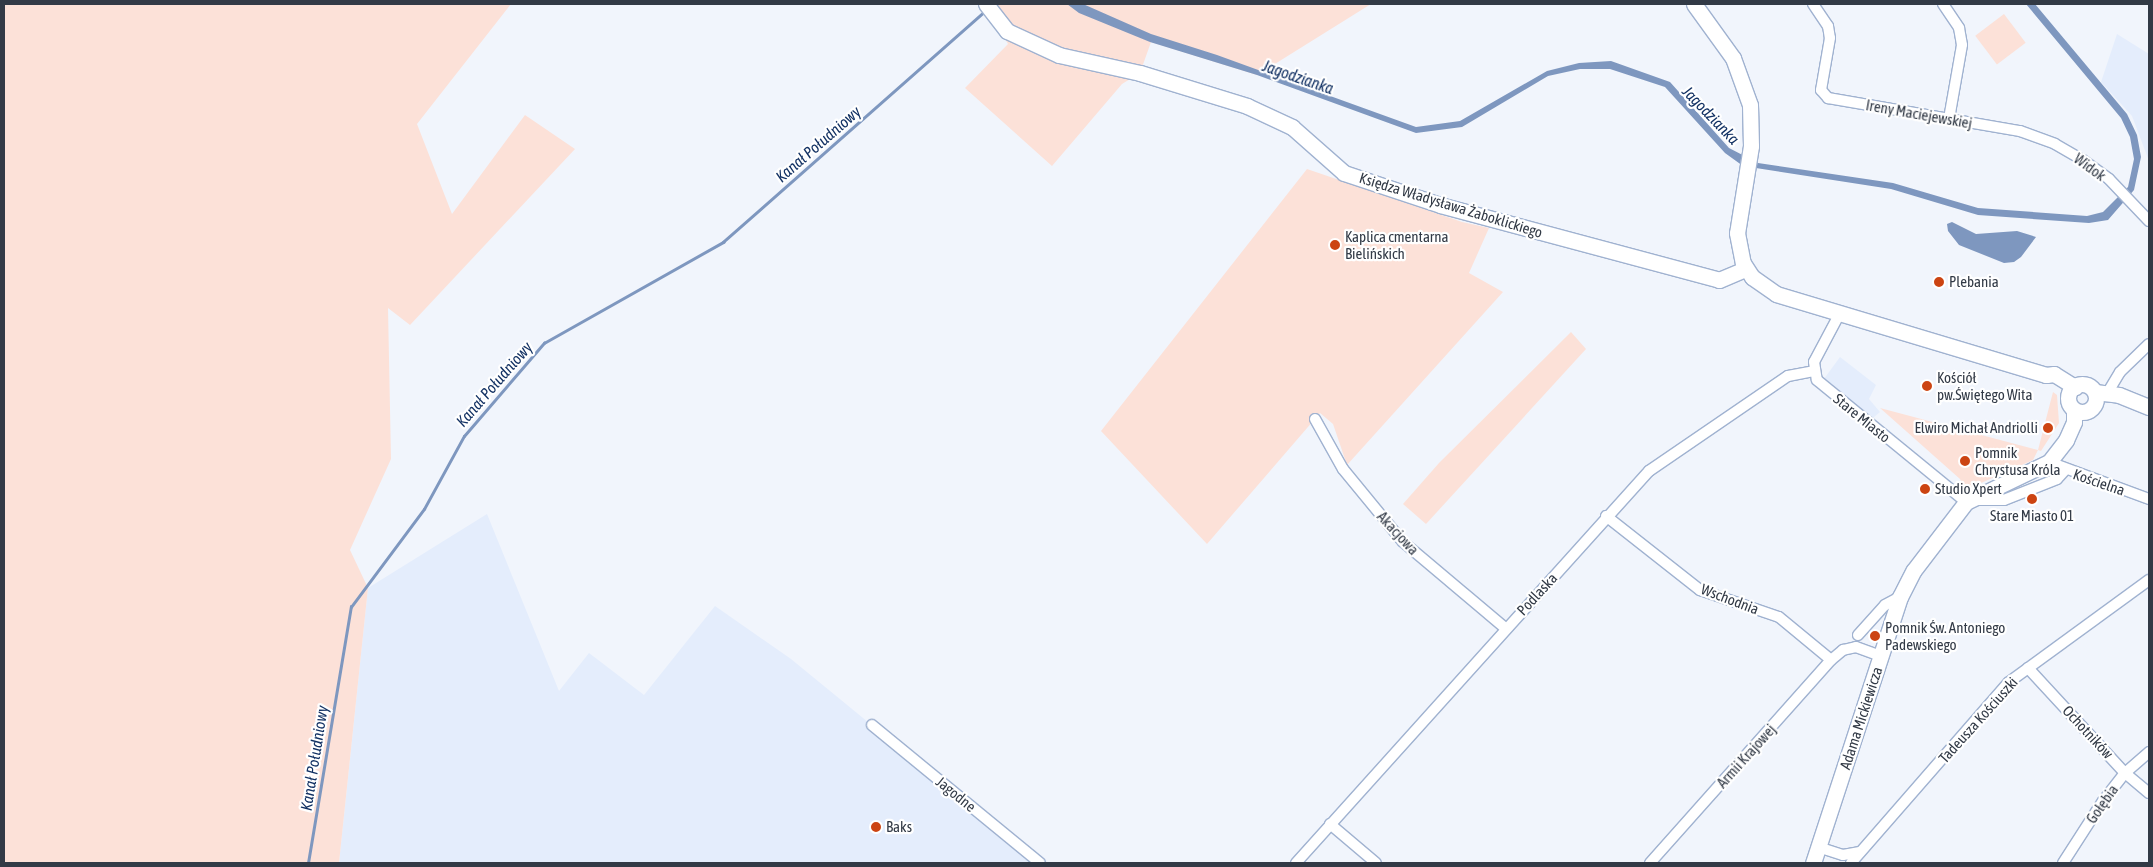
<!DOCTYPE html>
<meta charset="utf-8">
<style>
body{margin:0}
#map{position:relative;width:2153px;height:867px;overflow:hidden;background:#f1f5fc;font-family:"Asap Condensed",sans-serif}
div>[style]{position:absolute}
.built>*{inset:0;background:#e4edfc}
.green>*{inset:0;background:#fce1d8;transform-origin:0 0}
.water>*{inset:0;background:#7e97bf}
.stream>*{height:2.5px;margin:-1.25px;padding:0 1.25px;transform-origin:1.25px;border-radius:1.25px;background:#7e97bf}
.roads{filter:drop-shadow(1px 0 #a0b2d0) drop-shadow(-1px 0 #a0b2d0) drop-shadow(0 1px #a0b2d0) drop-shadow(0 -1px #a0b2d0)}
.street>*{height:10px;margin:-5px;padding:0 5px;transform-origin:5px;border-radius:5px;background:#fff}
.secondary>*{height:15px;margin:-7.5px;padding:0 7.5px;transform-origin:7.5px;border-radius:7.5px;background:#fff}
.secondary>.ring{margin:-7.5px;padding:0;box-sizing:content-box;background:none;border:15px solid #fff;border-radius:50%}
.dots>*{width:14px;height:14px;translate:-50% -50%;box-sizing:border-box;border:2px solid #fff;border-radius:50%}
span{translate:-50% -50%;white-space:nowrap;text-align:center;line-height:1.15;-webkit-text-stroke:4.5px #fff;paint-order:stroke}
.street-label{font-size:15px;color:#323a46}
.poi-label{font-size:15px;color:#323a46}
.left{translate:0 -50%;text-align:left}
.right{translate:-100% -50%;text-align:right}
.water-label{font-size:16px;color:#123163;font-style:italic}
.frame{position:absolute;inset:0;border:5px solid #323a46;pointer-events:none}
</style>
<div id="map">
<div class="built">
<i style="clip-path:polygon(2117px 34px,2149px 54px,2149px 161px,2132px 116px,2101px 82px)"></i>
<i style="clip-path:polygon(1840px 357px,1876px 385px,1869px 399px,1880px 412px,1867px 423px,1821px 383px)"></i>
<i style="clip-path:polygon(487px 514px,559px 691px,589px 653px,644px 695px,715px 606px,791px 659px,1040px 863px,339px 863px,368px 588px)"></i>
</div>
<div class="green">
<i style="clip-path:polygon(4px 4px,511px 4px,417px 124px,452px 214px,525px 115px,575px 149px,410px 325px,388px 308px,391px 459px,350px 550px,368px 588px,339px 863px,4px 863px)"></i>
<i style="clip-path:polygon(985px 4px,1371px 4px,1257px 75px,1151px 42px,1140px 73px,1122px 84px,1052px 166px,965px 88px,1008px 44px)"></i>
<i style="left:2004px;top:14px;width:36px;height:36px;rotate:53deg"></i>
<i style="clip-path:polygon(1307px 169px,1462px 222px,1489px 228px,1469px 273px,1503px 292px,1347px 465px,1333px 424px,1320px 413px,1207px 544px,1101px 431px)"></i>
<i style="clip-path:polygon(1571px 332px,1586px 349px,1426px 524px,1403px 504px,1439px 463px)"></i>
<i style="clip-path:polygon(2053px 392px,2057px 395px,2059px 423px,2041px 451px,2038px 450px,2033px 460px,1972px 487px,1964px 487px,1960px 479px,1880px 408px,2038px 450px)"></i>
</div>
<div class="water">
<i style="clip-path:polygon(1067px 4px,1083px 4px,1151px 34px,1217px 55px,1416px 127px,1460px 121px,1547px 71px,1579px 63px,1611px 61px,1670px 82px,1729px 148px,1758px 163px,1893px 183px,1978px 208px,2087px 216px,2103px 212px,2128px 187px,2134px 159px,2130px 137px,2121px 118px,2026px 4px,2035px 4px,2127px 114px,2137px 135px,2141px 157px,2134px 190px,2108px 220px,2089px 223px,1978px 215px,1891px 189px,1743px 166px,1725px 153px,1665px 87px,1610px 69px,1580px 69px,1548px 76px,1462px 127px,1416px 133px,1257px 75px,1150px 42px,1079px 13px)"></i>
<i style="clip-path:polygon(1952px 222px,1976px 234px,2017px 231px,2036px 237px,2021px 257px,2014px 262px,2004px 263px,1959px 245px,1948px 231px,1947px 224px)"></i>
</div>
<div class="stream">
<i style="left:308px;top:863px;width:260px;rotate:-80.5deg"></i>
<i style="left:351px;top:607px;width:122px;rotate:-53.3deg"></i>
<i style="left:424px;top:509px;width:83px;rotate:-61.3deg"></i>
<i style="left:464px;top:436px;width:123px;rotate:-49.3deg"></i>
<i style="left:544px;top:343px;width:206px;rotate:-29.4deg"></i>
<i style="left:723px;top:242px;width:345px;rotate:-41.4deg"></i>
</div>
<div class="roads">
<div class="street">
<i style="left:1813px;top:4px;width:27px;rotate:56deg"></i>
<i style="left:1828px;top:26px;width:12px;rotate:81deg"></i>
<i style="left:1830px;top:38px;width:53px;rotate:99.8deg"></i>
<i style="left:1821px;top:90px;width:11px;rotate:49deg"></i>
<i style="left:1828px;top:98px;width:195px;rotate:9.8deg"></i>
<i style="left:2020px;top:131px;width:37px;rotate:20deg"></i>
<i style="left:2055px;top:144px;width:32px;rotate:30deg"></i>
<i style="left:2083px;top:160px;width:32px;rotate:36deg"></i>
<i style="left:2109px;top:179px;width:58px;rotate:46.4deg"></i>
<i style="left:1943px;top:4px;width:29px;rotate:56deg"></i>
<i style="left:1959px;top:28px;width:17px;rotate:80deg"></i>
<i style="left:1962px;top:45px;width:75px;rotate:100deg"></i>
<i style="left:1840px;top:313px;width:55px;rotate:118deg"></i>
<i style="left:1814px;top:362px;width:18px;rotate:81deg"></i>
<i style="left:1817px;top:380px;width:193px;rotate:39.3deg"></i>
<i style="left:2108px;top:392px;width:23px;rotate:-59deg"></i>
<i style="left:2120px;top:372px;width:40px;rotate:-44deg"></i>
<i style="left:1315px;top:419px;width:57px;rotate:60.8deg"></i>
<i style="left:1343px;top:469px;width:94px;rotate:50.6deg"></i>
<i style="left:1403px;top:542px;width:133px;rotate:40.1deg"></i>
<i style="left:2049px;top:462px;width:107px;rotate:20.3deg"></i>
<i style="left:1974px;top:500px;width:30px"></i>
<i style="left:2004px;top:500px;width:57px;rotate:-21.6deg"></i>
<i style="left:2057px;top:479px;width:12px;rotate:-48deg"></i>
<i style="left:1606px;top:516px;width:120px;rotate:38.2deg"></i>
<i style="left:1700px;top:590px;width:83px;rotate:18.9deg"></i>
<i style="left:1779px;top:617px;width:67px;rotate:39.6deg"></i>
<i style="left:1858px;top:635px;width:40px;rotate:-48deg"></i>
<i style="left:1885px;top:605px;width:17px;rotate:-28deg"></i>
<i style="left:2028px;top:668px;width:143px;rotate:47.3deg"></i>
<i style="left:2125px;top:773px;width:31px;rotate:40deg"></i>
<i style="left:872px;top:725px;width:217px;rotate:39.4deg"></i>
<i style="left:1330px;top:824px;width:60px;rotate:40.3deg"></i>
<i style="left:1818px;top:847px;width:26px;rotate:18deg"></i>
<i style="left:1843px;top:855px;width:17px;rotate:-10deg"></i>
<i style="left:1296px;top:863px;width:528px;rotate:-48deg"></i>
<i style="left:1649px;top:471px;width:168px;rotate:-34.4deg"></i>
<i style="left:1788px;top:376px;width:26px;rotate:-11deg"></i>
<i style="left:1650px;top:863px;width:272px;rotate:-48.3deg"></i>
<i style="left:1831px;top:660px;width:16px;rotate:-40deg"></i>
<i style="left:1843px;top:650px;width:13px;rotate:-13deg"></i>
<i style="left:1856px;top:647px;width:27px;rotate:20deg"></i>
<i style="left:1851px;top:863px;width:240px;rotate:-48.9deg"></i>
<i style="left:2009px;top:682px;width:173px;rotate:-36.1deg"></i>
<i style="left:2063px;top:863px;width:74px;rotate:-57.2deg"></i>
<i style="left:2103px;top:801px;width:36px;rotate:-52deg"></i>
<i style="left:2125px;top:773px;width:32px;rotate:-41deg"></i>
</div>
<div class="secondary">
<i style="left:986px;top:4px;width:34px;rotate:52deg"></i>
<i style="left:1007px;top:31px;width:57px;rotate:24.8deg"></i>
<i style="left:1059px;top:55px;width:83px;rotate:12.5deg"></i>
<i style="left:1140px;top:73px;width:112px;rotate:17.1deg"></i>
<i style="left:1247px;top:106px;width:50px;rotate:25deg"></i>
<i style="left:1292px;top:127px;width:69px;rotate:41.5deg"></i>
<i style="left:1344px;top:173px;width:101px;rotate:18.4deg"></i>
<i style="left:1440px;top:205px;width:289px;rotate:15deg"></i>
<i style="left:1719px;top:280px;width:28px;rotate:-23deg"></i>
<i style="left:1694px;top:4px;width:67px;rotate:54.2deg"></i>
<i style="left:1733px;top:58px;width:50px;rotate:70.1deg"></i>
<i style="left:1750px;top:105px;width:41px;rotate:88.6deg"></i>
<i style="left:1751px;top:146px;width:88px;rotate:99.1deg"></i>
<i style="left:1737px;top:233px;width:31px;rotate:79deg"></i>
<i style="left:1743px;top:263px;width:17px;rotate:57deg"></i>
<i style="left:1752px;top:277px;width:29px;rotate:35deg"></i>
<i style="left:1776px;top:294px;width:282px;rotate:16.7deg"></i>
<i style="left:2046px;top:375px;width:8px;rotate:-7deg"></i>
<i style="left:2054px;top:374px;width:25px;rotate:32deg"></i>
<i class="ring" style="left:2068px;top:384px;width:13px;height:13px"></i>
<i style="left:2095px;top:392px;width:24px;rotate:7deg"></i>
<i style="left:2119px;top:395px;width:32px;rotate:22deg"></i>
<i style="left:1813px;top:863px;width:280px;rotate:-71.9deg"></i>
<i style="left:1900px;top:597px;width:30px;rotate:-63deg"></i>
<i style="left:1914px;top:570px;width:86px;rotate:-52.6deg"></i>
<i style="left:1966px;top:502px;width:92px;rotate:-25.7deg"></i>
<i style="left:2049px;top:462px;width:28px;rotate:-52deg"></i>
<i style="left:2066px;top:440px;width:20px;rotate:-66deg"></i>
<i style="left:2074px;top:422px;width:12px;rotate:-90deg"></i>
</div>
</div>
<div class="dots">
<i style="left:1335px;top:245px;background:#cc4412"></i>
<i style="left:1939px;top:282px;background:#cc4412"></i>
<i style="left:1927px;top:386px;background:#cc4412"></i>
<i style="left:2048px;top:428px;background:#cc4412"></i>
<i style="left:1965px;top:461px;background:#cc4412"></i>
<i style="left:1925px;top:489px;background:#cc4412"></i>
<i style="left:2032px;top:499px;background:#cc4412"></i>
<i style="left:1875px;top:636px;background:#cc4412"></i>
<i style="left:876px;top:827px;background:#cc4412"></i>
</div>
<div class="street-label">
<span style="left:1919px;top:114px;rotate:10deg">Ireny Maciejewskiej</span>
<span style="left:2090px;top:167px;rotate:36deg">Widok</span>
<span style="left:1451px;top:205px;rotate:17deg">Księdza Władysława Żaboklickiego</span>
<span style="left:1862px;top:418px;rotate:39deg">Stare Miasto</span>
<span style="left:2099px;top:482px;rotate:19deg">Kościelna</span>
<span style="left:1398px;top:533px;rotate:47deg">Akacjowa</span>
<span style="left:1537px;top:594px;rotate:-47deg">Podlaska</span>
<span style="left:1730px;top:599px;rotate:21deg">Wschodnia</span>
<span style="left:1861px;top:718px;rotate:-72deg">Adama Mickiewicza</span>
<span style="left:1978px;top:720px;rotate:-48deg">Tadeusza Kościuszki</span>
<span style="left:2088px;top:732px;rotate:47deg">Ochotników</span>
<span style="left:1746px;top:756px;rotate:-48deg">Armii Krajowej</span>
<span style="left:956px;top:794px;rotate:39deg">Jagodne</span>
<span style="left:2102px;top:804px;rotate:-55deg">Gołębia</span>
</div>
<div class="poi-label">
<span class="left" style="left:1345px;top:245px">Kaplica cmentarna<br>Bielińskich</span>
<span class="left" style="left:1949px;top:282px">Plebania</span>
<span class="left" style="left:1937px;top:386px">Kościół<br>pw.Świętego Wita</span>
<span class="right" style="left:2038px;top:428px">Elwiro Michał Andriolli</span>
<span class="left" style="left:1975px;top:461px">Pomnik<br>Chrystusa Króla</span>
<span class="left" style="left:1935px;top:489px">Studio Xpert</span>
<span style="left:2032px;top:516px">Stare Miasto 01</span>
<span class="left" style="left:1885px;top:636px">Pomnik Św. Antoniego<br>Padewskiego</span>
<span class="left" style="left:886px;top:827px">Baks</span>
</div>
<div class="water-label">
<span style="left:1298px;top:77px;rotate:19deg">Jagodzianka</span>
<span style="left:1711px;top:115px;rotate:46deg">Jagodzianka</span>
<span style="left:818px;top:144px;rotate:-41deg">Kanał Południowy</span>
<span style="left:494px;top:384px;rotate:-49deg">Kanał Południowy</span>
<span style="left:314px;top:758px;rotate:-81deg">Kanał Południowy</span>
</div>
<div class="frame"></div>
</div>
